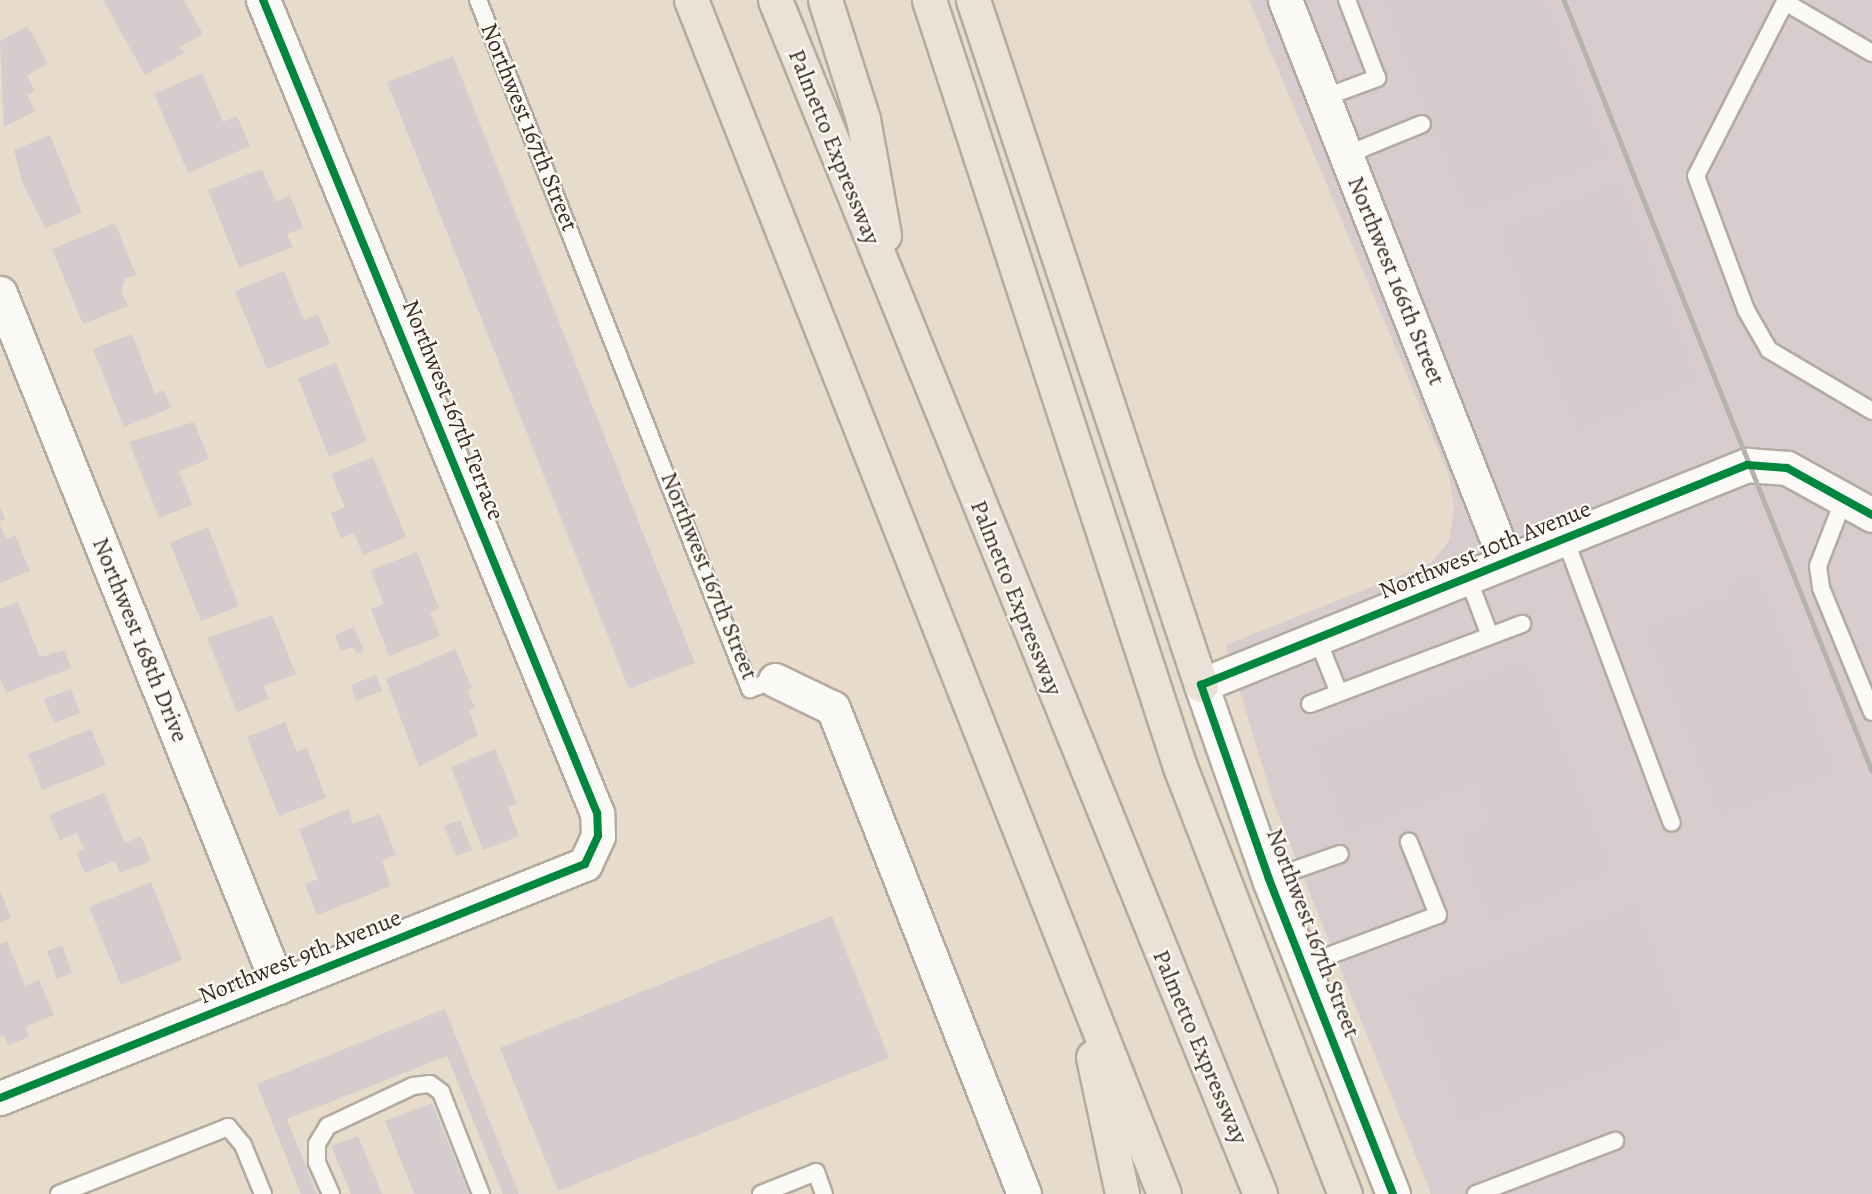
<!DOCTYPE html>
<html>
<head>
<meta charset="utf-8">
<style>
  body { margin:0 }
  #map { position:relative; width:1872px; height:1194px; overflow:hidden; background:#e7dccb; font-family:Alegreya,serif }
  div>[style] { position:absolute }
  .industrial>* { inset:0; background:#d9ccce }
  .building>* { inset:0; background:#d4cccd }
  .roads { filter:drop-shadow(2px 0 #b3aba0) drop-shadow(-2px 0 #b3aba0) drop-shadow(0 2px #b3aba0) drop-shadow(0 -2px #b3aba0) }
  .service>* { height:16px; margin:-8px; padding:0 8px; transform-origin:8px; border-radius:8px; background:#fbfaf7 }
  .minor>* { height:33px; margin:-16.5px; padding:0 16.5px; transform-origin:16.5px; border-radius:16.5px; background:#fbfaf7 }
  .motorway>* { height:33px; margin:-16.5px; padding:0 16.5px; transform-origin:16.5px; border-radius:16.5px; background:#eae2d6 }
  .rail>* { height:4.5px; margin:-2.25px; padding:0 2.25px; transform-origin:2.25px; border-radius:2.25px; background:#b6b2ae }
  .cycleway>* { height:8px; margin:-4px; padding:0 4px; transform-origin:4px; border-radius:4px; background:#00873e }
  span { translate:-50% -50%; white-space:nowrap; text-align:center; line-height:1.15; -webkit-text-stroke:4.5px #fdfcf7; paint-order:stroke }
  .street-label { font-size:24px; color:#3b2a1e }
</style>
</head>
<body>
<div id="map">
  <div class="industrial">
    <div style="clip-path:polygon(1249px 0,1872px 0,1872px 1194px,1431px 1194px,1274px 804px,1226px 645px,1431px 563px,1449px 541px,1454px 511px,1449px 475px)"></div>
  </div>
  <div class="building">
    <div style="clip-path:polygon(103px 0,184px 0,203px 34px,180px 47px,184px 53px,145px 75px)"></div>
    <div style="clip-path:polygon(1383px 0,1546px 0,1609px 158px,1468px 214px)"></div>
    <div style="clip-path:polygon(28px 26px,48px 64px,27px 75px,35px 91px,27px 95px,35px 111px,4px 127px,0 41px)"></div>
    <div style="clip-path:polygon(453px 56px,695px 663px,629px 689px,387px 82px)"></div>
    <div style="clip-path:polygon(202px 73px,223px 122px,237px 116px,250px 146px,188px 173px,154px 94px)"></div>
    <div style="clip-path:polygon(50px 135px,82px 213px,45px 228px,22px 182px,14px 150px)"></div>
    <div style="clip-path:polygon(262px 169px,276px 202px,290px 196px,303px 228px,287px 234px,293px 247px,239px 268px,208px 190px)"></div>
    <div style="clip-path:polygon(1620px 181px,1699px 382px,1576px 430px,1497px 229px)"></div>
    <div style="clip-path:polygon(115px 223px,136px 275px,125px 279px,121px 291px,128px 306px,83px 324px,52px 249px)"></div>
    <div style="clip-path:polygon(284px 271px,304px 320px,318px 314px,330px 344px,267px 369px,235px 291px)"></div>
    <div style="clip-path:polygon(132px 334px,155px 394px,164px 390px,171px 408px,124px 427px,93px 349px)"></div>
    <div style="clip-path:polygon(336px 363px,367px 441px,329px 457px,298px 378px)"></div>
    <div style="clip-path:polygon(194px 422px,209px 459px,179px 471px,192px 505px,159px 518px,129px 442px)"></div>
    <div style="clip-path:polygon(373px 457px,406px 537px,363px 555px,354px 533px,341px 538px,336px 526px,331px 513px,345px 507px,331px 474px)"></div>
    <div style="clip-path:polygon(0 506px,5px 519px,0 521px)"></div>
    <div style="clip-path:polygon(0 525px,6px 539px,15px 535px,30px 571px,0 583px)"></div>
    <div style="clip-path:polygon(208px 527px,239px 606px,201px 621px,170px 543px)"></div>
    <div style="clip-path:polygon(417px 552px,439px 608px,430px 612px,440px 636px,389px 656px,371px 609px,384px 604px,371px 570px)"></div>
    <div style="clip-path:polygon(1756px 570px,1836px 771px,1720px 817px,1644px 629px,1729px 594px,1725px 583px)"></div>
    <div style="clip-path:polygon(18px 602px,40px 657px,65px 650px,71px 668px,6px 693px,0 677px,0 609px)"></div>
    <div style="clip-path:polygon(272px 615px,296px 674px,264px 686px,269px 699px,237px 712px,207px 638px)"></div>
    <div style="clip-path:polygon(354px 627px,364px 651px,356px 654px,353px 647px,341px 651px,335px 635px)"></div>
    <div style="clip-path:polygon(455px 649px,472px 688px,467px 690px,475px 708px,469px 710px,478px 735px,419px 767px,386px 679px)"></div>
    <div style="clip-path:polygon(1528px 658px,1613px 871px,1490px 921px,1457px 837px,1489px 824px,1474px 784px,1348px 835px,1312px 745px)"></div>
    <div style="clip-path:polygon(376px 675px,382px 691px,356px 701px,351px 685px)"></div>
    <div style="clip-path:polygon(71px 689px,80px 713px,54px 723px,44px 699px)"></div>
    <div style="clip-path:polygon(285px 722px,297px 752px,307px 748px,326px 798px,279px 816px,247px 737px)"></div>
    <div style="clip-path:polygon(91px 729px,106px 765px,42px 790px,28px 754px)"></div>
    <div style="clip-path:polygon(495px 749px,517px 804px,508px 807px,519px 836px,483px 850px,451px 767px)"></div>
    <div style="clip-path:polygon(104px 793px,125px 843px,141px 836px,151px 861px,120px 873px,115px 861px,85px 873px,76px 853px,84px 849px,77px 833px,60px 840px,49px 815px)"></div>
    <div style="clip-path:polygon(348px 809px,353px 824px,380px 814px,396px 855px,382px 860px,391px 886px,317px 915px,305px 884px,318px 879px,299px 829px)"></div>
    <div style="clip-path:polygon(460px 820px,472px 850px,456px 856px,444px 826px)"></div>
    <div style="clip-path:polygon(151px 882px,182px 960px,121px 985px,89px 907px)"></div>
    <div style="clip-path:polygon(0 891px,11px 918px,0 923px)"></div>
    <div style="clip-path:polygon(1636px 904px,1687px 1036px,1462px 1125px,1410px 993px)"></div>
    <div style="clip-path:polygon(832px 916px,889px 1058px,558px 1191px,500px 1048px)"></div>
    <div style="clip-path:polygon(7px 941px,25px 986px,39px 980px,54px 1015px,25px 1027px,29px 1037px,8px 1045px,4px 1035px,0 1037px,0 944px)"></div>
    <div style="clip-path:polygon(62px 945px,72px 973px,57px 979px,47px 951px)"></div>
    <div style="clip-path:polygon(445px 1009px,519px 1194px,503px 1194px,447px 1056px,287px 1119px,317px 1194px,301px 1194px,257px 1084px)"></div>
    <div style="clip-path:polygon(432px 1103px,469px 1194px,414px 1194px,385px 1121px)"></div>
    <div style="clip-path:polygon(358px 1136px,382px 1194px,351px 1194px,331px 1146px)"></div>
  </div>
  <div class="roads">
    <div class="service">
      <div style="left:478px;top:0;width:741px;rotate:68.46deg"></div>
      <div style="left:750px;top:689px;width:27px;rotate:-20deg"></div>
      <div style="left:1872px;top:53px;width:101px;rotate:-149.6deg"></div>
      <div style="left:1785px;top:2px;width:195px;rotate:117.1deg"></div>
      <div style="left:1696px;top:176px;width:143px;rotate:69.5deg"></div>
      <div style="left:1746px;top:310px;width:46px;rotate:60.1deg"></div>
      <div style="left:1769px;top:350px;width:120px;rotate:30.6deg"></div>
      <div style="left:1323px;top:98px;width:58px;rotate:-20.3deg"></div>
      <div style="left:1377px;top:78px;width:84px;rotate:-111deg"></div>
      <div style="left:1346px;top:155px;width:82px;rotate:-22.2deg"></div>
      <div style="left:1844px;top:499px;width:72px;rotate:111.2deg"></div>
      <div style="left:1818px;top:566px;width:22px;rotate:82deg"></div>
      <div style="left:1821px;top:588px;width:134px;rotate:67.6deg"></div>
      <div style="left:1565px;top:539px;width:303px;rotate:69.4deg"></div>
      <div style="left:1468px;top:578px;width:62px;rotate:69.2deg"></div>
      <div style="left:1317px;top:638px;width:59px;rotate:68.2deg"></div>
      <div style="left:1310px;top:704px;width:227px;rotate:-20.7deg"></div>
      <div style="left:1269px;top:879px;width:75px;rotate:-19.4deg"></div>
      <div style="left:1304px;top:965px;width:143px;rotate:-20.5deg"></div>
      <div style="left:1438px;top:915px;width:79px;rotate:-111.7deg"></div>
      <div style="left:59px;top:1194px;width:182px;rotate:-21.6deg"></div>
      <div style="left:228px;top:1127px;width:23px;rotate:50deg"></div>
      <div style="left:243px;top:1145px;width:53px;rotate:67.8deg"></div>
      <div style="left:331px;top:1194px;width:35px;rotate:-114deg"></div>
      <div style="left:317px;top:1162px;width:18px;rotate:-90deg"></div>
      <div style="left:317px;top:1144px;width:21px;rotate:-59deg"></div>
      <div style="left:328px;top:1126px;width:94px;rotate:-25.2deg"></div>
      <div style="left:413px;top:1086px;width:17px;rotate:-7deg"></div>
      <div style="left:430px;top:1084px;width:14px;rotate:36deg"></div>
      <div style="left:441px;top:1092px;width:110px;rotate:68.6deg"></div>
      <div style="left:761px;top:1194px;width:59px;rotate:-21.8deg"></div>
      <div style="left:816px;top:1172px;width:23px;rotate:70deg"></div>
      <div style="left:1476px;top:1194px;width:149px;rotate:-20.9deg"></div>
    </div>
    <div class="minor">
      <div style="left:1285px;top:0;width:604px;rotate:68.53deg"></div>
      <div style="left:0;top:293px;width:748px;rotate:68.1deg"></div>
      <div style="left:775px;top:680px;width:64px;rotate:25.8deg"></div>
      <div style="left:833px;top:708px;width:522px;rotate:68.54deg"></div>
      <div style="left:0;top:1098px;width:630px;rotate:-21.8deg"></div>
      <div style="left:585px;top:864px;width:31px;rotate:-65deg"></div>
      <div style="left:598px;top:836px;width:23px;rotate:-92deg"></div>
      <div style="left:597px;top:813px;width:879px;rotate:-112.33deg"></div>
      <div style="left:1393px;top:1194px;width:339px;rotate:-111.5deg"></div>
      <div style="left:1269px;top:879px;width:206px;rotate:-109.3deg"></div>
      <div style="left:1201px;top:685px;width:589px;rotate:-21.95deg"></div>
      <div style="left:1747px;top:465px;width:40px;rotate:4.3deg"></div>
      <div style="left:1787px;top:468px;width:97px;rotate:28.9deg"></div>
    </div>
    <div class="motorway">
      <div style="left:691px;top:0;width:1284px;rotate:68.39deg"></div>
      <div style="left:775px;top:0;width:1289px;rotate:67.89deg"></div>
      <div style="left:825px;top:0;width:125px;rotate:72.3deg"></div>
      <div style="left:863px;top:119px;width:118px;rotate:79.7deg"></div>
      <div style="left:929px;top:0;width:807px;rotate:71.88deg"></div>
      <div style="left:1180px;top:767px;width:458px;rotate:68.9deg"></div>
      <div style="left:973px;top:0;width:722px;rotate:71.59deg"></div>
      <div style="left:1093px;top:1057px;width:140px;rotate:78deg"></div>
    </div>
  </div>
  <div class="rail">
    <div style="left:1564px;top:0;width:830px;rotate:68.22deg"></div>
  </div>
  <div class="cycleway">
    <div style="left:0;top:1098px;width:630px;rotate:-21.8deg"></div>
    <div style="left:585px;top:864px;width:31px;rotate:-65deg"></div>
    <div style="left:598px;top:836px;width:23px;rotate:-92deg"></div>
    <div style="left:597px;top:813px;width:879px;rotate:-112.33deg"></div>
    <div style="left:1393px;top:1194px;width:339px;rotate:-111.5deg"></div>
    <div style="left:1269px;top:879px;width:206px;rotate:-109.3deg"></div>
    <div style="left:1201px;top:685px;width:589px;rotate:-21.95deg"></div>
    <div style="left:1747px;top:465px;width:40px;rotate:4.3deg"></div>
    <div style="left:1787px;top:468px;width:97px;rotate:28.9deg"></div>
  </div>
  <div class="street-label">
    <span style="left:529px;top:127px;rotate:68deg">Northwest 167th Street</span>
    <span style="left:834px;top:147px;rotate:68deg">Palmetto Expressway</span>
    <span style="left:1396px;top:281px;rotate:68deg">Northwest 166th Street</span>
    <span style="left:453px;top:410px;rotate:68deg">Northwest 167th Terrace</span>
    <span style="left:1485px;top:550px;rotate:-22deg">Northwest 10th Avenue</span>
    <span style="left:709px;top:576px;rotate:68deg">Northwest 167th Street</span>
    <span style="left:1016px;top:598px;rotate:68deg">Palmetto Expressway</span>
    <span style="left:140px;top:640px;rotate:68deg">Northwest 168th Drive</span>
    <span style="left:1313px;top:933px;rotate:69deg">Northwest 167th Street</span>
    <span style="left:300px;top:957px;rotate:-22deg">Northwest 9th Avenue</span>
    <span style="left:1200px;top:1047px;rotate:67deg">Palmetto Expressway</span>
  </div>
</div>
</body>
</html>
